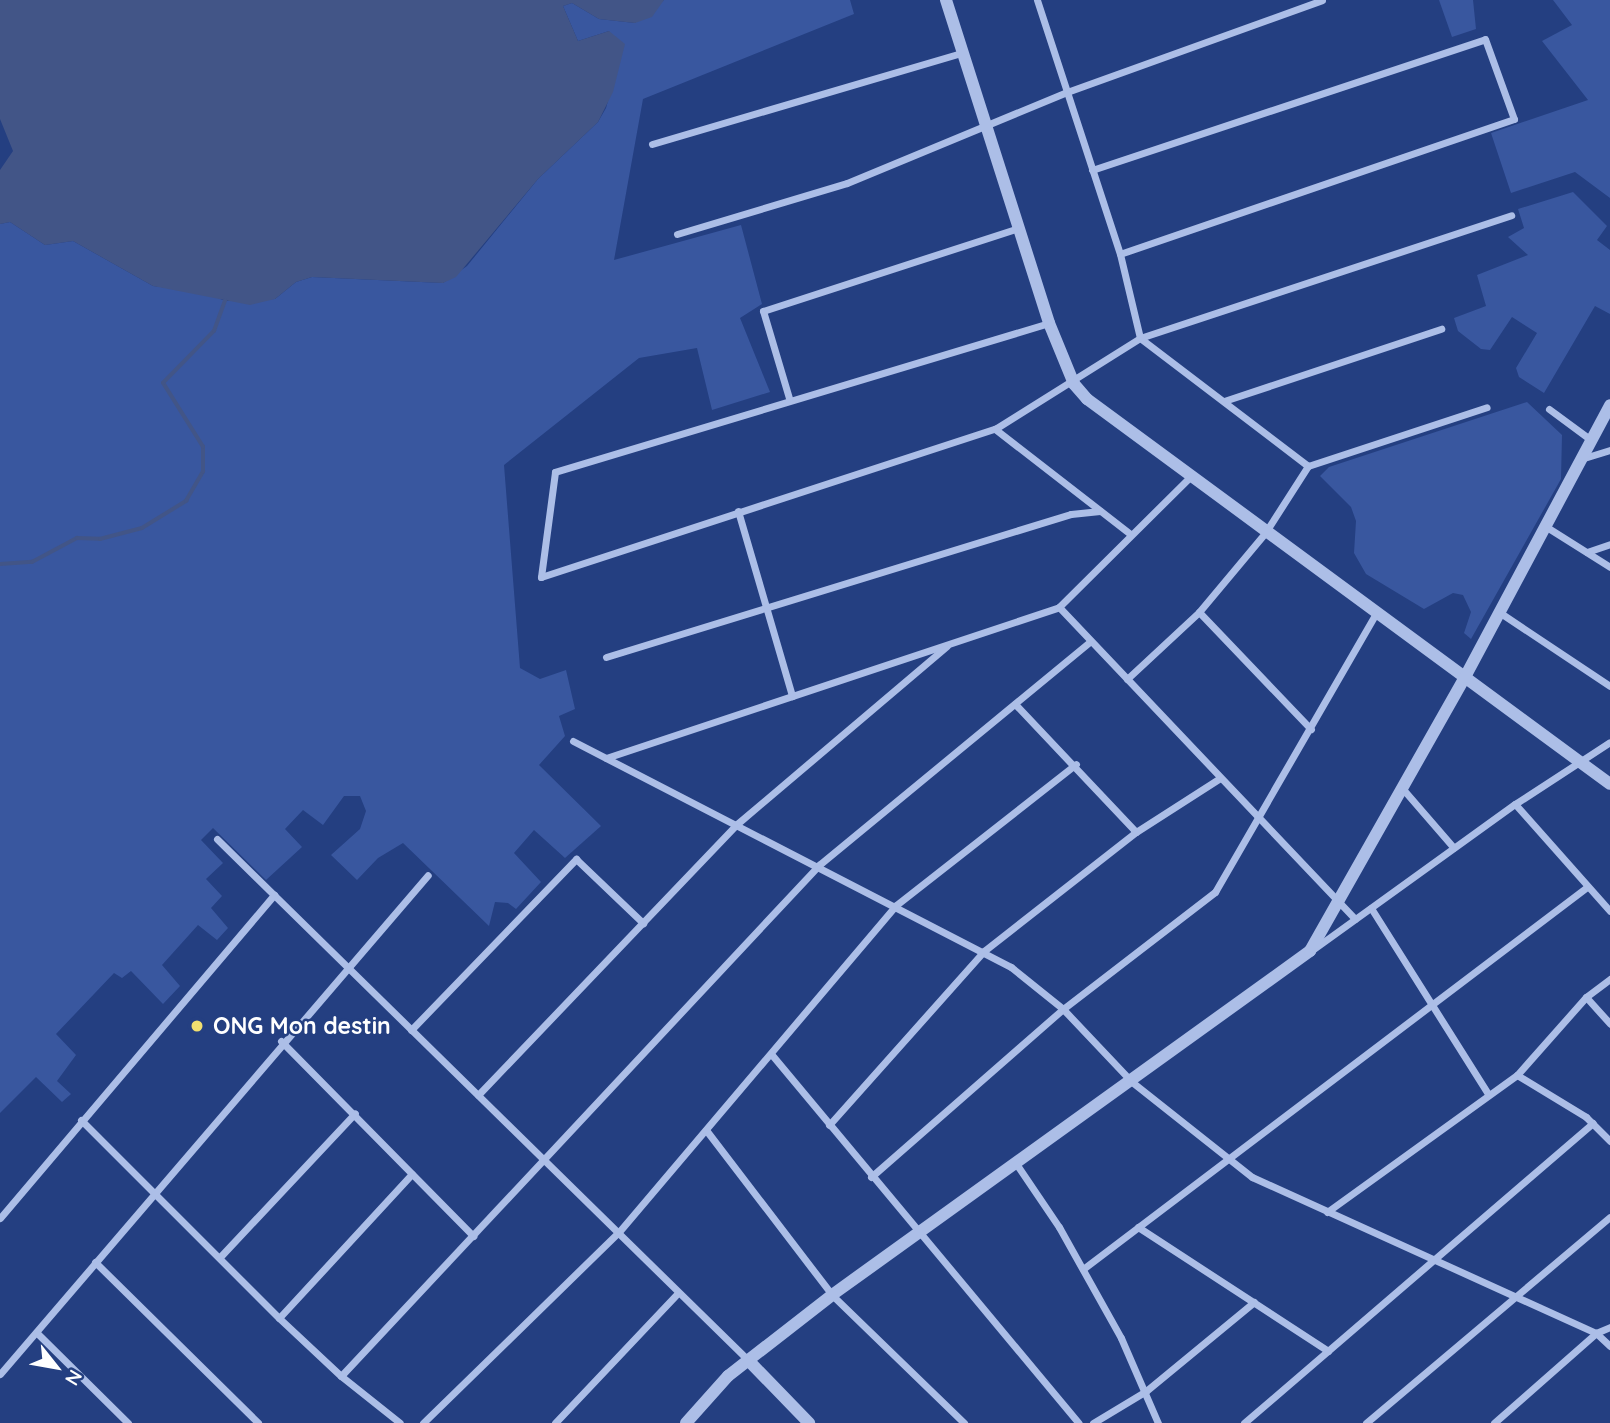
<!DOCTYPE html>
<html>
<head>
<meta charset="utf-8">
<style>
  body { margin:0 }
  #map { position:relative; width:1610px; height:1423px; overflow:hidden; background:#243f81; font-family:Quicksand,sans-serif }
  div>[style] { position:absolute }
  .green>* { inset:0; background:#39579f }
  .water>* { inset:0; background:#425587 }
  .stream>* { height:3.5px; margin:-1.75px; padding:0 1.75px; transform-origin:1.75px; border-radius:1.75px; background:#425587 }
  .minor>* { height:7px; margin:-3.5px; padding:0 3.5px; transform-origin:3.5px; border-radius:3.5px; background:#acbee7 }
  .tertiary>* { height:12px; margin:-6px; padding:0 6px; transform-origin:6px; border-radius:6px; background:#acbee7 }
  .dots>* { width:19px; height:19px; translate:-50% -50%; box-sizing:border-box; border:4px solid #243f81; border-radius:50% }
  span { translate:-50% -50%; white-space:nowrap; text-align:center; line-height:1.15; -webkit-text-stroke:5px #243f81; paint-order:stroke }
  .poi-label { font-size:23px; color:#fff; font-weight:700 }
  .left { translate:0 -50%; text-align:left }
  .north { position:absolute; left:21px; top:1332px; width:70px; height:70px; -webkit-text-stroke:5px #243f81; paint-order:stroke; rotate:121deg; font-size:19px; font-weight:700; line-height:28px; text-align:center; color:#fff }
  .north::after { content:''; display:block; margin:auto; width:24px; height:32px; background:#fff; clip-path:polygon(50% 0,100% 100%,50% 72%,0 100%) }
</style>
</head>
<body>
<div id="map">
  <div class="green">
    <div style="clip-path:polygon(664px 0,850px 0,854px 14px,643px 99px,614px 260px,741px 225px,762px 304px,740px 318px,770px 392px,712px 410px,697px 348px,639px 358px,504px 465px,520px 668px,540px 679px,566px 670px,575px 709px,559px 716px,565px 736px,539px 765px,601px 826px,565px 858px,534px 830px,514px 853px,541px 882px,516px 909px,508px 903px,495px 902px,489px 926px,403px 843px,378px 858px,357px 880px,331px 855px,360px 829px,366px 811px,360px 796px,344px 796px,323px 825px,303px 810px,285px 829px,302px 847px,266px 880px,213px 828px,201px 840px,223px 863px,206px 879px,222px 896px,211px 908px,228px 928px,217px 940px,198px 925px,162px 965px,180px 986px,163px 1004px,131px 971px,122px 978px,114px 973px,56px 1034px,76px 1055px,57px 1081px,71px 1094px,62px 1102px,36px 1077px,0 1113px,0 224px,10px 222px,45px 245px,73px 241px,153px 286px,207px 293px,225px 301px,275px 299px,296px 282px,312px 277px,443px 283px,467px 266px,538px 179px,598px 122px,606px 108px,620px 59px,609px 31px,578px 41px,563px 6px,572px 3px,599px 19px,635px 23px)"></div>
    <div style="clip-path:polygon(1439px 0,1473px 0,1476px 29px,1452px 37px)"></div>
    <div style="clip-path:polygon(1553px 0,1610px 0,1610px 198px,1575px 172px,1511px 193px,1491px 133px,1588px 100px,1542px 41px,1572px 25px)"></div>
    <div style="clip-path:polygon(1573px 192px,1607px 226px,1597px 240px,1610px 250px,1610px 314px,1595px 306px,1544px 393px,1519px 377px,1516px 368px,1537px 333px,1512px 317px,1490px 350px,1481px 349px,1458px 331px,1454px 318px,1486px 306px,1477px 275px,1528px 255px,1508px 237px,1524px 228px,1518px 209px)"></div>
    <div style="clip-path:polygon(1527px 402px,1562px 435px,1561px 479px,1471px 639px,1464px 633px,1471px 612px,1463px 595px,1453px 593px,1424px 609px,1366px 574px,1354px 553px,1356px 521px,1351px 507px,1320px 476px,1329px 467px)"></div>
  </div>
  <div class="water">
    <div style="clip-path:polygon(0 0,664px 0,652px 17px,635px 23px,599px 19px,572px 3px,563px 6px,578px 41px,609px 31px,625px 44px,613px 92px,598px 122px,538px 179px,456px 277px,443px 283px,312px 277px,296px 282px,275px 299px,250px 305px,153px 286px,73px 241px,45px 245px,10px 222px,0 224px,0 170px,13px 151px,0 119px)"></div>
  </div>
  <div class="stream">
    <div style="left:0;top:564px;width:32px;rotate:-4deg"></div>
    <div style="left:32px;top:562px;width:51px;rotate:-28.1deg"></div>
    <div style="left:77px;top:538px;width:23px;rotate:2deg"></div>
    <div style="left:100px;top:539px;width:43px;rotate:-14.7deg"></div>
    <div style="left:142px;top:528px;width:52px;rotate:-31.5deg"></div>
    <div style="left:186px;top:501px;width:34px;rotate:-60deg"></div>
    <div style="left:203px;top:472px;width:25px;rotate:-90deg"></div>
    <div style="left:203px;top:447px;width:75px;rotate:-122deg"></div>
    <div style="left:163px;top:383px;width:73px;rotate:-45.6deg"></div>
    <div style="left:214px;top:331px;width:32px;rotate:-70deg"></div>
  </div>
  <div class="minor">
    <div style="left:1037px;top:0;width:267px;rotate:71.9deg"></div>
    <div style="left:1120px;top:254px;width:86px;rotate:76.6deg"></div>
    <div style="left:1140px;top:338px;width:211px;rotate:37.3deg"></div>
    <div style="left:652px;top:144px;width:325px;rotate:-16.4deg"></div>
    <div style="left:1092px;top:170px;width:414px;rotate:-18.4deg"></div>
    <div style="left:1485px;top:39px;width:85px;rotate:70.1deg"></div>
    <div style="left:1514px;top:119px;width:416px;rotate:161.1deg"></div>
    <div style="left:677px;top:234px;width:177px;rotate:-16.7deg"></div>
    <div style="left:847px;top:183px;width:238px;rotate:-22.5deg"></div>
    <div style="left:1067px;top:92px;width:271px;rotate:-19.8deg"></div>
    <div style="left:1049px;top:323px;width:516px;rotate:163.22deg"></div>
    <div style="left:555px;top:472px;width:106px;rotate:97.6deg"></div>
    <div style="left:541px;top:577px;width:478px;rotate:-18.1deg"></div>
    <div style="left:995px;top:429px;width:171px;rotate:-32.1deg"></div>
    <div style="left:1140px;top:338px;width:391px;rotate:-18.3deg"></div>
    <div style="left:789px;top:398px;width:91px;rotate:-106.6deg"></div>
    <div style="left:763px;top:311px;width:269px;rotate:-18deg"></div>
    <div style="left:1224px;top:401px;width:229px;rotate:-18.4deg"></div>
    <div style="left:1549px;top:409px;width:52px;rotate:36.4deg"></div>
    <div style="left:995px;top:429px;width:170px;rotate:37.8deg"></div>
    <div style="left:1584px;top:458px;width:27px;rotate:-17deg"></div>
    <div style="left:738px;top:511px;width:193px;rotate:73.7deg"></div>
    <div style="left:1545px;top:526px;width:77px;rotate:32.2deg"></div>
    <div style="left:1587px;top:552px;width:24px;rotate:-19deg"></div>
    <div style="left:1059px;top:607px;width:430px;rotate:46.5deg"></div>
    <div style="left:1199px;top:612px;width:162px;rotate:46.3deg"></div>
    <div style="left:1499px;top:612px;width:133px;rotate:33.7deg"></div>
    <div style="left:606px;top:657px;width:486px;rotate:-17.1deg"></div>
    <div style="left:1071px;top:514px;width:29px;rotate:-6deg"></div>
    <div style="left:1127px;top:679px;width:98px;rotate:-42.9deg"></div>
    <div style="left:1199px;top:612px;width:103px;rotate:-50.1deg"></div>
    <div style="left:1265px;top:533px;width:80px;rotate:-57.3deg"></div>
    <div style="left:1308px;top:466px;width:188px;rotate:-18.2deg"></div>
    <div style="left:1015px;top:704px;width:176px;rotate:46.6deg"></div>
    <div style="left:573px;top:741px;width:493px;rotate:27.3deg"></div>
    <div style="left:1011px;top:967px;width:67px;rotate:38.9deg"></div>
    <div style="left:1063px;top:1009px;width:100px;rotate:46.6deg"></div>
    <div style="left:1132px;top:1082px;width:153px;rotate:38.4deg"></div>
    <div style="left:1252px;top:1177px;width:378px;rotate:24.4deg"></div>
    <div style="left:1596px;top:1333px;width:19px;rotate:43deg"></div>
    <div style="left:606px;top:758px;width:478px;rotate:-18.4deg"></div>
    <div style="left:1059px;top:607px;width:186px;rotate:-44.8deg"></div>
    <div style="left:1402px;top:788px;width:79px;rotate:49.1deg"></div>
    <div style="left:1515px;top:804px;width:143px;rotate:48.4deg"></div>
    <div style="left:217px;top:839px;width:744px;rotate:44.46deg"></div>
    <div style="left:1371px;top:908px;width:220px;rotate:57.8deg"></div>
    <div style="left:1315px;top:948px;width:246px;rotate:-35.8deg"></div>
    <div style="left:1515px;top:804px;width:113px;rotate:-33.1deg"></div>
    <div style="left:1586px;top:997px;width:36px;rotate:48deg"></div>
    <div style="left:411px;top:1030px;width:238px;rotate:-46deg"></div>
    <div style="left:576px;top:859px;width:93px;rotate:43.7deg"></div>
    <div style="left:281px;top:1041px;width:274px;rotate:45.4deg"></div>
    <div style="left:772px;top:1055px;width:479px;rotate:50.2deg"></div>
    <div style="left:1517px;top:1075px;width:81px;rotate:31.3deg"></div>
    <div style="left:1586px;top:1117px;width:34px;rotate:45deg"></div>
    <div style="left:478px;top:1095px;width:375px;rotate:-46.3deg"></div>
    <div style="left:737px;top:824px;width:275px;rotate:-40.3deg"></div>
    <div style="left:81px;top:1120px;width:280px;rotate:45deg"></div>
    <div style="left:279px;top:1318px;width:85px;rotate:43.1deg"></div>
    <div style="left:341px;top:1376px;width:75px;rotate:38.5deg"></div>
    <div style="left:829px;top:1125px;width:233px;rotate:-48.3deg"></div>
    <div style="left:984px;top:951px;width:193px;rotate:-38.1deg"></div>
    <div style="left:1136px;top:832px;width:100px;rotate:-32.7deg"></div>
    <div style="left:706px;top:1130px;width:208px;rotate:52.6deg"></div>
    <div style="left:832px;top:1295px;width:184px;rotate:44.1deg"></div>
    <div style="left:1017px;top:1165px;width:75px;rotate:55.9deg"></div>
    <div style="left:1059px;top:1227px;width:127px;rotate:60.8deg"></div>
    <div style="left:1121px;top:1338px;width:93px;rotate:66.5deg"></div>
    <div style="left:871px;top:1177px;width:255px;rotate:-41.2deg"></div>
    <div style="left:1063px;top:1009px;width:192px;rotate:-37.6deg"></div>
    <div style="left:1215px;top:892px;width:322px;rotate:-60deg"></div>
    <div style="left:1327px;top:1212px;width:234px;rotate:-35.8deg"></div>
    <div style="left:1517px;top:1075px;width:104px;rotate:-48.5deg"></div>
    <div style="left:1586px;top:997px;width:30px;rotate:-37deg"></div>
    <div style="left:0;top:1218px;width:424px;rotate:-49.7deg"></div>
    <div style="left:1138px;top:1227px;width:227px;rotate:33.1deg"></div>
    <div style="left:220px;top:1257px;width:197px;rotate:-46.8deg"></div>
    <div style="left:95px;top:1262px;width:229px;rotate:44.6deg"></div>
    <div style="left:1083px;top:1269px;width:632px;rotate:-37.16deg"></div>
    <div style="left:279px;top:1318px;width:196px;rotate:-47.3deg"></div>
    <div style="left:37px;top:1333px;width:128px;rotate:44.7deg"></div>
    <div style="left:0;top:1374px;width:657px;rotate:-49.38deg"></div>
    <div style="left:341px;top:1376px;width:700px;rotate:-46.91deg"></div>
    <div style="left:819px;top:865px;width:352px;rotate:-39.5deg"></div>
    <div style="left:423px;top:1423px;width:272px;rotate:-44.3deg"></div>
    <div style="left:618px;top:1233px;width:429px;rotate:-49.7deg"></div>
    <div style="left:895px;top:906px;width:230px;rotate:-38.1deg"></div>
    <div style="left:555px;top:1423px;width:179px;rotate:-46.6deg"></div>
    <div style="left:1093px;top:1423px;width:62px;rotate:-31.1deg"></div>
    <div style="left:1146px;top:1391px;width:140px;rotate:-39.5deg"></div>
    <div style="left:1244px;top:1423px;width:460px;rotate:-40.7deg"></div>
    <div style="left:1366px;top:1423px;width:319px;rotate:-40.2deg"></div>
    <div style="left:1494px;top:1423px;width:136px;rotate:-41.4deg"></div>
    <div style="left:1596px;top:1333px;width:15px;rotate:-23deg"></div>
  </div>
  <div class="tertiary">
    <div style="left:946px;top:0;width:339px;rotate:72.3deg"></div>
    <div style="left:1049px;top:323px;width:66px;rotate:67.7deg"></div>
    <div style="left:1074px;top:384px;width:20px;rotate:49deg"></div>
    <div style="left:1087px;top:399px;width:649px;rotate:36.36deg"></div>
    <div style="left:748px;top:1360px;width:88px;rotate:45.9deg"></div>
    <div style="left:686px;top:1423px;width:63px;rotate:-48.2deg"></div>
    <div style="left:728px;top:1376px;width:132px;rotate:-37.9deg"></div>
    <div style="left:832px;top:1295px;width:589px;rotate:-35.74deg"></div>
    <div style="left:1310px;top:951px;width:315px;rotate:-60.5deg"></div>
    <div style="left:1465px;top:677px;width:308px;rotate:-61.9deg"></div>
  </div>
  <div class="dots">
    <div style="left:197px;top:1026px;background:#f1df70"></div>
  </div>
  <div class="poi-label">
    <span class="left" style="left:213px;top:1026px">ONG Mon destin</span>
  </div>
  <div class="north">N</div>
</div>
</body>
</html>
